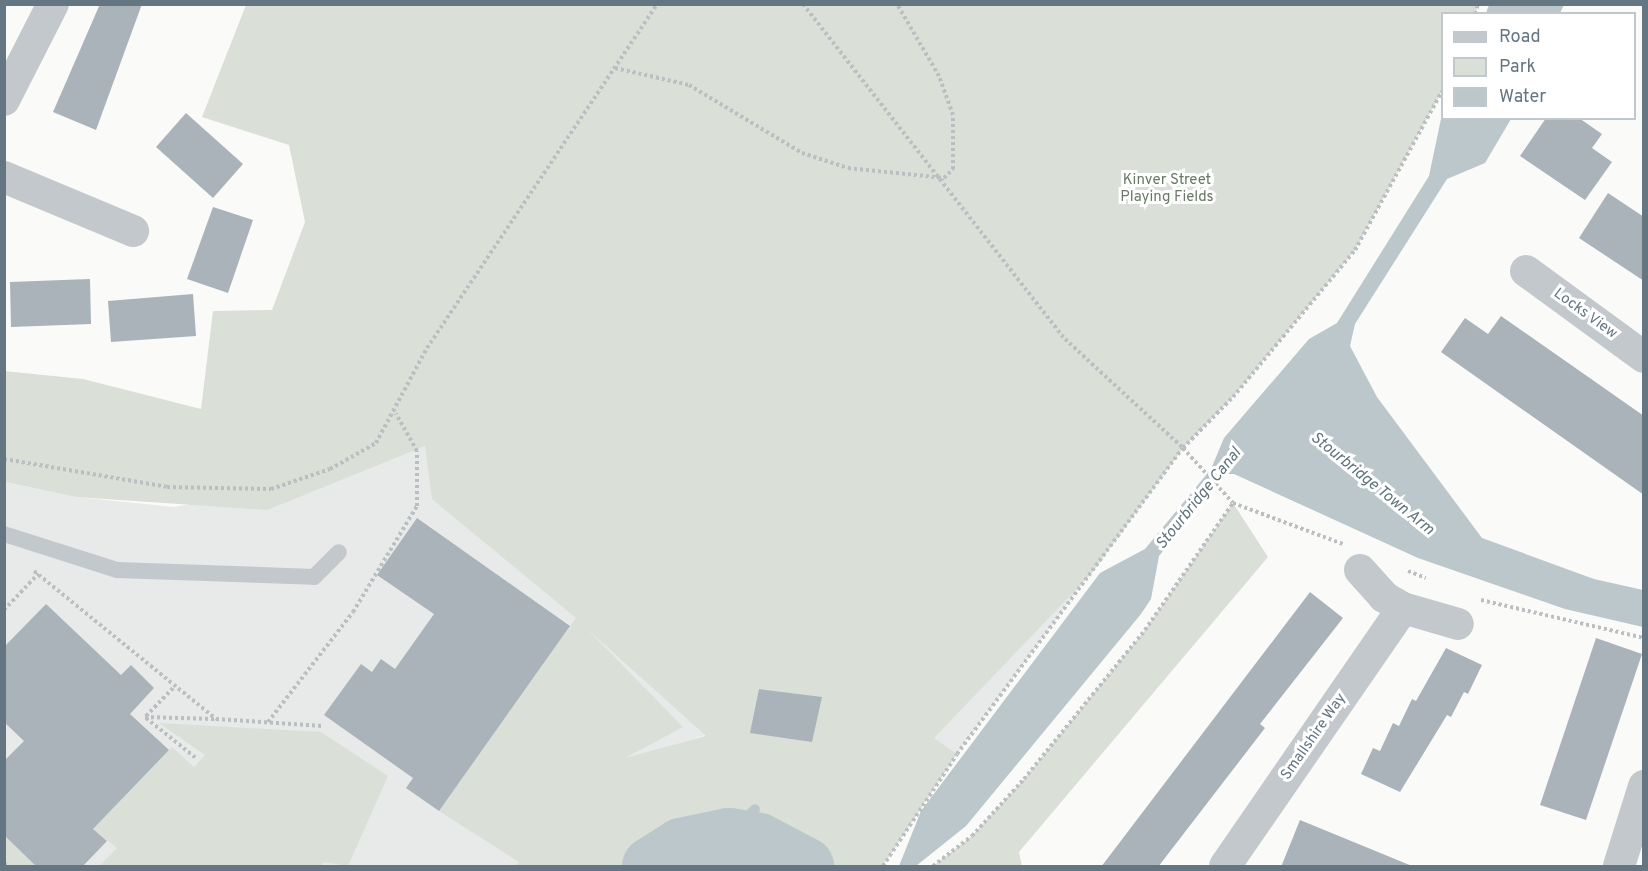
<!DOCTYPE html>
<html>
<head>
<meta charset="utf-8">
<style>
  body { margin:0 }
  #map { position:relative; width:1648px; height:871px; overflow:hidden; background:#fafaf8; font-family:Overpass,sans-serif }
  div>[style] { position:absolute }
  .built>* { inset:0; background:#e8e9e9 }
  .green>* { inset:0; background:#dadfd7 }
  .water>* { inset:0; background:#bbc7cb }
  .stream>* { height:10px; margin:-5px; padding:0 5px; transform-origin:5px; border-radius:5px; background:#bbc7cb }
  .river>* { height:58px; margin:-29px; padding:0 29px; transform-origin:29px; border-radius:29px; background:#bbc7cb }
  .building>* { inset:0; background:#aab3b9 }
  .path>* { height:4px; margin-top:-2px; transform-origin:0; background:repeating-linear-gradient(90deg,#bbbfc2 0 3px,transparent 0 6px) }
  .service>* { height:16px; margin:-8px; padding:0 8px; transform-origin:8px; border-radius:8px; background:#c3c8cc }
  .minor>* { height:32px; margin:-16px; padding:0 16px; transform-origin:16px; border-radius:16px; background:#c3c8cc }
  span { translate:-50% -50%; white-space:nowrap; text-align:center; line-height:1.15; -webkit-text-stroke:6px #fff; paint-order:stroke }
  .park-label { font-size:15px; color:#687a64 }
  .street-label { font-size:15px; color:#657683 }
  .water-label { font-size:16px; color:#60757c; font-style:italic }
  .frame { position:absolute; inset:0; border:6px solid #657683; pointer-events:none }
  .legend { position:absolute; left:1441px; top:12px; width:195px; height:108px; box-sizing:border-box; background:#fff; border:2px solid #c1c8cd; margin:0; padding:8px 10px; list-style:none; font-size:18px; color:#657683 }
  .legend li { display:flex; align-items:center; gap:12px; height:30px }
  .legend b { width:30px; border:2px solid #c1c8cd }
</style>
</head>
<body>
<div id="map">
  <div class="built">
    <div style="clip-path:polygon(425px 446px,1183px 448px,957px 754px,933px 738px,706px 735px,622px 760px,516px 866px,5px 866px,4px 482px,76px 497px,174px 507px,353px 474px)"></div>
  </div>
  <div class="green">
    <div style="clip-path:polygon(evenodd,246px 5px,1479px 5px,1475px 13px,1442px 14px,1442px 91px,1355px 250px,1233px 397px,1183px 448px,1092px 573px,934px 738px,957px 754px,883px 866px,516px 866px,519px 862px,439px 811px,576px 618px,432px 499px,425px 446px,267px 510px,76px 497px,5px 482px,4px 371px,83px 379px,201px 409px,213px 311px,272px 310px,305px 222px,289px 145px,202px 117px,246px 5px,586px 628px,705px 735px,705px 736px,625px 758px,683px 727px,586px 628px)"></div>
    <div style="clip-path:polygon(1233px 503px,1268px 557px,1019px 852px,1022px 866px,933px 866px,972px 836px,1024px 779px,1145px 630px)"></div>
    <div style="clip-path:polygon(159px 723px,321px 732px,388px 776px,348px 866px,324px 862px,320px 866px,99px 866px,117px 848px,93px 829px,172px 747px,194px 767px,205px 755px)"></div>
    <div style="clip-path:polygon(5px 835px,37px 866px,5px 866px)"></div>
  </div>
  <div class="water">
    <div style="clip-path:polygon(1489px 5px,1489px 4px,1564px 5px,1560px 13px,1486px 13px)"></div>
    <div style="clip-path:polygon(1442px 114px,1511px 119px,1485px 163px,1447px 179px,1355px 324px,1350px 346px,1377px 397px,1482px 538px,1594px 579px,1643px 590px,1643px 627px,1565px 609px,1418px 558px,1234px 474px,1224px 474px,1159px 556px,1151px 599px,1141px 614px,966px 826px,916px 866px,899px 866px,921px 811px,1100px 573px,1145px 549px,1211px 469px,1224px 438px,1309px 339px,1337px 323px,1429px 176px)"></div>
  </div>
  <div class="stream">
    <div style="left:729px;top:837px;width:38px;rotate:-47deg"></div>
  </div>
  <div class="river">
    <div style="left:651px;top:866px;width:36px;rotate:-32deg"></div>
    <div style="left:681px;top:847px;width:49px;rotate:-11.8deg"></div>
    <div style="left:729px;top:837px;width:30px;rotate:9deg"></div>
    <div style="left:759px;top:842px;width:52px;rotate:27.6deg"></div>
  </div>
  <div class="building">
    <div style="clip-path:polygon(100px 4px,142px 4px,96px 130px,53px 112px)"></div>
    <div style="clip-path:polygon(186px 113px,243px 164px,213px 198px,156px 147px)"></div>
    <div style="clip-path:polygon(1546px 118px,1579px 118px,1602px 134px,1592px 148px,1612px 162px,1585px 200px,1520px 156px)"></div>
    <div style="clip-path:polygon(1608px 193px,1644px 217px,1644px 281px,1579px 238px)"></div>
    <div style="clip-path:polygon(213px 207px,253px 220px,228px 293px,187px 279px)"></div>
    <div style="clip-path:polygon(90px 279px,91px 324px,11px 327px,10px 282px)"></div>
    <div style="clip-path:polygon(193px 294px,196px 336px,111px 342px,108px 301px)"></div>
    <div style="clip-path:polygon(1501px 316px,1644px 416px,1644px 495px,1441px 352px,1465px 318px,1488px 334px)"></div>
    <div style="clip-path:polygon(417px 518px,570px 626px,439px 811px,406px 788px,413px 778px,324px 715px,361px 664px,372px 672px,381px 659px,395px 669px,434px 614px,377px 575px)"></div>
    <div style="clip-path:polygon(1310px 592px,1343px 618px,1260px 724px,1265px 728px,1158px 867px,1101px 867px)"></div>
    <div style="clip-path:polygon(46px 604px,121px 675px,131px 665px,154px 688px,130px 714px,169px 750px,93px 829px,107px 841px,82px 867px,37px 867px,4px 835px,4px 761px,24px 741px,4px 722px,4px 647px)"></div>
    <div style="clip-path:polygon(1596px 638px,1642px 654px,1586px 820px,1540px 805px)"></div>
    <div style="clip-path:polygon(1446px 648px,1482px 665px,1468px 694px,1464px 692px,1451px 717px,1447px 715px,1400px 792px,1361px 774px,1373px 748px,1380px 751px,1393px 723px,1399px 726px,1412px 699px,1416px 701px)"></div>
    <div style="clip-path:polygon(759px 689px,822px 697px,812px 742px,750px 733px)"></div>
    <div style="clip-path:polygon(1300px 820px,1412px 866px,1411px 867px,1281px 867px)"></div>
  </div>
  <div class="path">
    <div style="left:803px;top:4px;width:425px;rotate:52deg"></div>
    <div style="left:1065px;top:339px;width:161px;rotate:42.7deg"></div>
    <div style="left:1183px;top:448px;width:74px;rotate:47.7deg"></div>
    <div style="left:1233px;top:503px;width:117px;rotate:20.4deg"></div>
    <div style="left:1475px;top:14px;width:10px;rotate:-73deg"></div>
    <div style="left:615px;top:68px;width:76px;rotate:12.9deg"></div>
    <div style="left:689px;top:85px;width:132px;rotate:31deg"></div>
    <div style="left:802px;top:153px;width:48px;rotate:18.1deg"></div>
    <div style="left:848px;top:168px;width:97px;rotate:5.9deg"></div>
    <div style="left:944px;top:178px;width:13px;rotate:-45deg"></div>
    <div style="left:953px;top:169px;width:54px;rotate:-90deg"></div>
    <div style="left:953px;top:115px;width:41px;rotate:-109.7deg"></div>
    <div style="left:939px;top:76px;width:83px;rotate:-120.3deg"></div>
    <div style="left:4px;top:459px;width:165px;rotate:9.7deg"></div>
    <div style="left:167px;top:487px;width:104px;rotate:1.1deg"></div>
    <div style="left:271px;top:489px;width:62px;rotate:-18.7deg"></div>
    <div style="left:330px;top:469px;width:53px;rotate:-29.5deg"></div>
    <div style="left:376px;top:443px;width:108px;rotate:-61.8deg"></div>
    <div style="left:427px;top:348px;width:414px;rotate:-56.2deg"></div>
    <div style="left:34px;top:571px;width:235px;rotate:39.1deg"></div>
    <div style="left:216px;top:719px;width:107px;rotate:3.7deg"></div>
    <div style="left:1408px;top:571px;width:19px;rotate:21deg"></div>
    <div style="left:1481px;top:600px;width:167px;rotate:13.1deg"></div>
    <div style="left:4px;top:610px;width:50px;rotate:-46.6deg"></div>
    <div style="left:173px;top:688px;width:40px;rotate:134deg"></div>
    <div style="left:145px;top:717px;width:70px;rotate:1.6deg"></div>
    <div style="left:146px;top:718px;width:64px;rotate:38.7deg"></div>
    <div style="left:268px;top:722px;width:139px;rotate:-52.3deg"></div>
    <div style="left:353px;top:612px;width:124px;rotate:-58.9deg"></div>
    <div style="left:417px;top:506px;width:55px;rotate:-90deg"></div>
    <div style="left:417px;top:451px;width:43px;rotate:-119.6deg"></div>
    <div style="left:4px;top:863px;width:5px;rotate:37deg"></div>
    <div style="left:883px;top:866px;width:134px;rotate:-56.5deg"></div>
    <div style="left:957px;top:754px;width:380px;rotate:-53.6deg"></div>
    <div style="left:1183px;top:448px;width:71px;rotate:-45.6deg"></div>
    <div style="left:1233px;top:397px;width:191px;rotate:-50.3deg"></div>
    <div style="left:1355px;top:250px;width:181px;rotate:-61.3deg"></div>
    <div style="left:933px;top:866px;width:49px;rotate:-37.6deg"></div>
    <div style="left:972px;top:836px;width:77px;rotate:-47.6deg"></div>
    <div style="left:1024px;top:779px;width:192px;rotate:-50.9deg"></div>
    <div style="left:1145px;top:630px;width:155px;rotate:-55.3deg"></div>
  </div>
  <div class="service">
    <div style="left:4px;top:534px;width:119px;rotate:17.7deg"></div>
    <div style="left:117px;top:570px;width:197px;rotate:2deg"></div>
    <div style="left:314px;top:577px;width:35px;rotate:-45deg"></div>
  </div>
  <div class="minor">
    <div style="left:4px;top:100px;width:108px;rotate:-63deg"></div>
    <div style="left:4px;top:177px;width:140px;rotate:22.7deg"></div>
    <div style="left:1526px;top:271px;width:146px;rotate:36.1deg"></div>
    <div style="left:1360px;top:570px;width:36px;rotate:48deg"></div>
    <div style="left:1384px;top:597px;width:22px;rotate:30deg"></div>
    <div style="left:1403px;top:608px;width:57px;rotate:16.2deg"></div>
    <div style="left:1225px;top:866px;width:313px;rotate:-55.4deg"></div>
    <div style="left:1619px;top:866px;width:84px;rotate:-72.6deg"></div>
  </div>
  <div class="park-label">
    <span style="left:1167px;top:189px">Kinver Street<br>Playing Fields</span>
  </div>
  <div class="street-label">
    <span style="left:1585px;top:314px;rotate:36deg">Locks View</span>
    <span style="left:1314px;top:737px;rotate:-55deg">Smallshire Way</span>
  </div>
  <div class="water-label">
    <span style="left:1372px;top:484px;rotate:39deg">Stourbridge Town Arm</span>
    <span style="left:1199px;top:499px;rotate:-51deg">Stourbridge Canal</span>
  </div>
  <div class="frame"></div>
  <ul class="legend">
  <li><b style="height:8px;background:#c3c8cc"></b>Road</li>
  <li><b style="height:16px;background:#dadfd7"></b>Park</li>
  <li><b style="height:16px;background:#bbc7cb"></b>Water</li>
  </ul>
</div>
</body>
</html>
